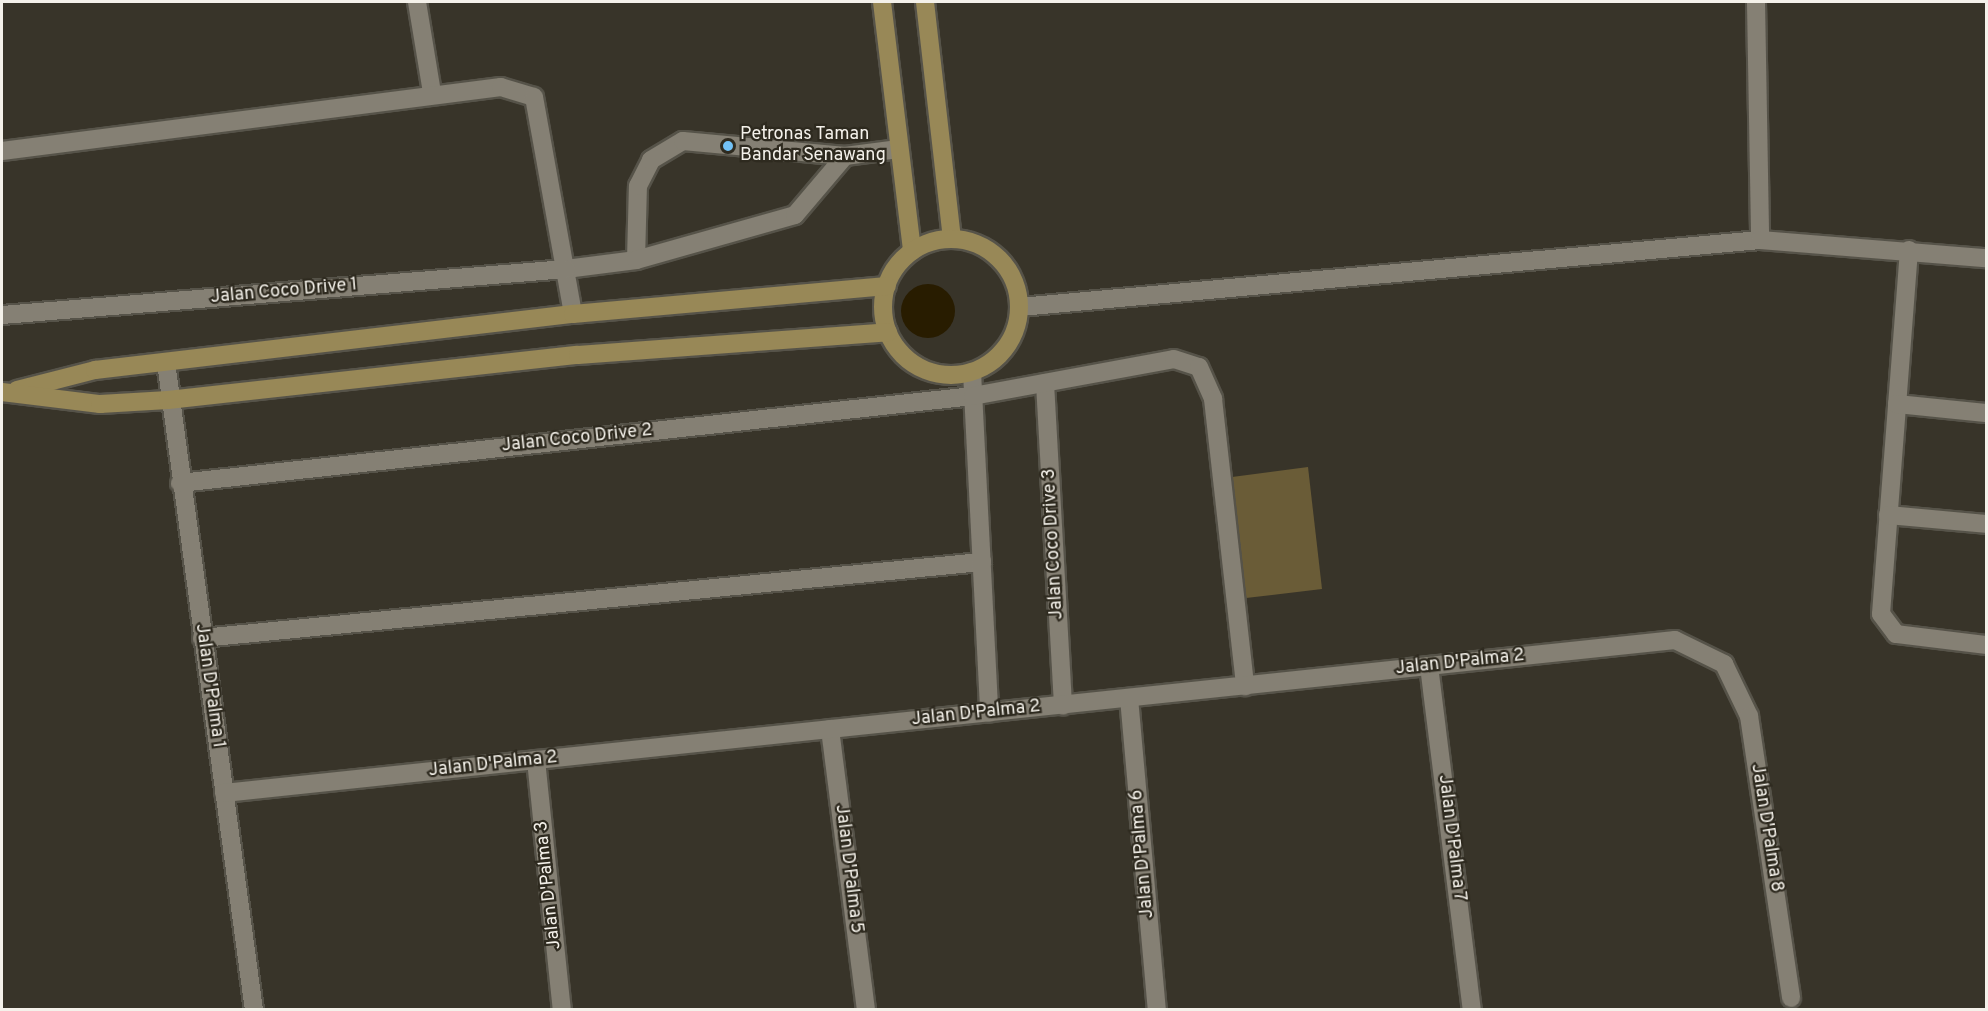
<!DOCTYPE html>
<html>
<head>
<meta charset="utf-8">
<style>
  body { margin:0 }
  #map { position:relative; width:1988px; height:1011px; overflow:hidden; background:#383429; font-family:Overpass,sans-serif }
  div>[style] { position:absolute }
  .green>* { inset:0; background:#6a5c37 }
  .water>* { inset:0; background:#281c00 }
  .round { border-radius:50% }
  .roads { filter:drop-shadow(2px 0 #565349) drop-shadow(-2px 0 #565349) drop-shadow(0 2px #565349) drop-shadow(0 -2px #565349) }
  .lane>* { height:18px; margin:-9px; padding:0 9px; transform-origin:9px; border-radius:9px; background:#858074 }
  .street>* { height:18px; margin:-9px; padding:0 9px; transform-origin:9px; border-radius:9px; background:#858074 }
  .secondary>* { height:18px; margin:-9px; padding:0 9px; transform-origin:9px; border-radius:9px; background:#988857 }
  .secondary>.ring { margin:-9px; padding:0; box-sizing:content-box; background:none; border:18px solid #988857; border-radius:50% }
  .dots>* { width:16px; height:16px; translate:-50% -50%; box-sizing:border-box; border:3px solid #2e2a1f; border-radius:50% }
  span { translate:-50% -50%; white-space:nowrap; text-align:center; line-height:1.15; -webkit-text-stroke:4.5px #2e2a1f; paint-order:stroke }
  .poi-label { font-size:18px; color:#f4f1ea }
  .left { translate:0 -50%; text-align:left }
  .street-label { font-size:18px; color:#f4f1ea }
  .frame { position:absolute; inset:0; border:3px solid #f4f1ea; pointer-events:none }
</style>
</head>
<body>
<div id="map">
  <div class="green">
    <div style="clip-path:polygon(1308px 467px,1322px 589px,1246px 598px,1232px 477px)"></div>
  </div>
  <div class="water">
    <div class="round" style="left:901px;top:284px;width:54px;height:54px"></div>
  </div>
  <div class="roads">
    <div class="lane">
      <div style="left:1909px;top:250px;width:365px;rotate:94.4deg"></div>
      <div style="left:1881px;top:614px;width:25px;rotate:53deg"></div>
      <div style="left:1896px;top:634px;width:91px;rotate:7deg"></div>
      <div style="left:636px;top:260px;width:74px;rotate:-88.5deg"></div>
      <div style="left:638px;top:186px;width:29px;rotate:-63deg"></div>
      <div style="left:651px;top:160px;width:37px;rotate:-31deg"></div>
      <div style="left:683px;top:141px;width:163px;rotate:5.3deg"></div>
      <div style="left:566px;top:269px;width:71px;rotate:-7.3deg"></div>
      <div style="left:636px;top:260px;width:165px;rotate:-15.8deg"></div>
      <div style="left:795px;top:215px;width:77px;rotate:-49.7deg"></div>
      <div style="left:845px;top:156px;width:54px;rotate:-7.4deg"></div>
      <div style="left:1897px;top:404px;width:89px;rotate:5.8deg"></div>
      <div style="left:1888px;top:515px;width:98px;rotate:5.2deg"></div>
      <div style="left:202px;top:638px;width:784px;rotate:-5.57deg"></div>
    </div>
    <div class="street">
      <div style="left:417px;top:2px;width:92px;rotate:80.6deg"></div>
      <div style="left:1756px;top:2px;width:238px;rotate:89deg"></div>
      <div style="left:2px;top:151px;width:503px;rotate:-7.31deg"></div>
      <div style="left:501px;top:87px;width:34px;rotate:17deg"></div>
      <div style="left:534px;top:97px;width:220px;rotate:79.8deg"></div>
      <div style="left:1020px;top:307px;width:743px;rotate:-5.17deg"></div>
      <div style="left:1760px;top:240px;width:227px;rotate:4.6deg"></div>
      <div style="left:2px;top:315px;width:566px;rotate:-4.66deg"></div>
      <div style="left:166px;top:362px;width:654px;rotate:82.27deg"></div>
      <div style="left:972px;top:372px;width:341px;rotate:87.1deg"></div>
      <div style="left:1045px;top:383px;width:323px;rotate:86.8deg"></div>
      <div style="left:180px;top:483px;width:798px;rotate:-6.26deg"></div>
      <div style="left:973px;top:396px;width:204px;rotate:-10.4deg"></div>
      <div style="left:1174px;top:359px;width:26px;rotate:18deg"></div>
      <div style="left:1199px;top:367px;width:35px;rotate:66deg"></div>
      <div style="left:1213px;top:399px;width:289px;rotate:83.6deg"></div>
      <div style="left:1429px;top:666px;width:347px;rotate:82.9deg"></div>
      <div style="left:1129px;top:698px;width:313px;rotate:84.9deg"></div>
      <div style="left:830px;top:729px;width:283px;rotate:82.7deg"></div>
      <div style="left:536px;top:760px;width:251px;rotate:84.1deg"></div>
      <div style="left:224px;top:793px;width:1459px;rotate:-6.02deg"></div>
      <div style="left:1675px;top:640px;width:55px;rotate:26.1deg"></div>
      <div style="left:1724px;top:664px;width:58px;rotate:64.3deg"></div>
      <div style="left:1749px;top:716px;width:285px;rotate:81.5deg"></div>
    </div>
    <div class="secondary">
      <div style="left:882px;top:2px;width:251px;rotate:83.1deg"></div>
      <div style="left:925px;top:2px;width:238px;rotate:83.5deg"></div>
      <div class="ring" style="left:883px;top:239px;width:118px;height:118px"></div>
      <div style="left:17px;top:390px;width:81px;rotate:-14.4deg"></div>
      <div style="left:95px;top:370px;width:481px;rotate:-6.7deg"></div>
      <div style="left:573px;top:314px;width:315px;rotate:-5.1deg"></div>
      <div style="left:2px;top:392px;width:99px;rotate:7deg"></div>
      <div style="left:100px;top:404px;width:68px;rotate:-3.4deg"></div>
      <div style="left:168px;top:400px;width:412px;rotate:-6.3deg"></div>
      <div style="left:578px;top:355px;width:311px;rotate:-4.2deg"></div>
    </div>
  </div>
  <div class="dots">
    <div style="left:728px;top:146px;background:#72c1f5"></div>
  </div>
  <div class="poi-label">
    <span class="left" style="left:740px;top:146px">Petronas Taman<br>Bandar Senawang</span>
  </div>
  <div class="street-label">
    <span style="left:284px;top:292px;rotate:-5deg">Jalan Coco Drive 1</span>
    <span style="left:577px;top:439px;rotate:-6deg">Jalan Coco Drive 2</span>
    <span style="left:1054px;top:544px;rotate:-93deg">Jalan Coco Drive 3</span>
    <span style="left:1460px;top:663px;rotate:-6deg">Jalan D'Palma 2</span>
    <span style="left:209px;top:686px;rotate:82deg">Jalan D'Palma 1</span>
    <span style="left:976px;top:714px;rotate:-6deg">Jalan D'Palma 2</span>
    <span style="left:493px;top:765px;rotate:-6deg">Jalan D'Palma 2</span>
    <span style="left:1766px;top:828px;rotate:81deg">Jalan D'Palma 8</span>
    <span style="left:1451px;top:838px;rotate:83deg">Jalan D'Palma 7</span>
    <span style="left:1143px;top:854px;rotate:-95deg">Jalan D'Palma 6</span>
    <span style="left:848px;top:869px;rotate:83deg">Jalan D'Palma 5</span>
    <span style="left:549px;top:885px;rotate:-96deg">Jalan D'Palma 3</span>
  </div>
  <div class="frame"></div>
</div>
</body>
</html>
